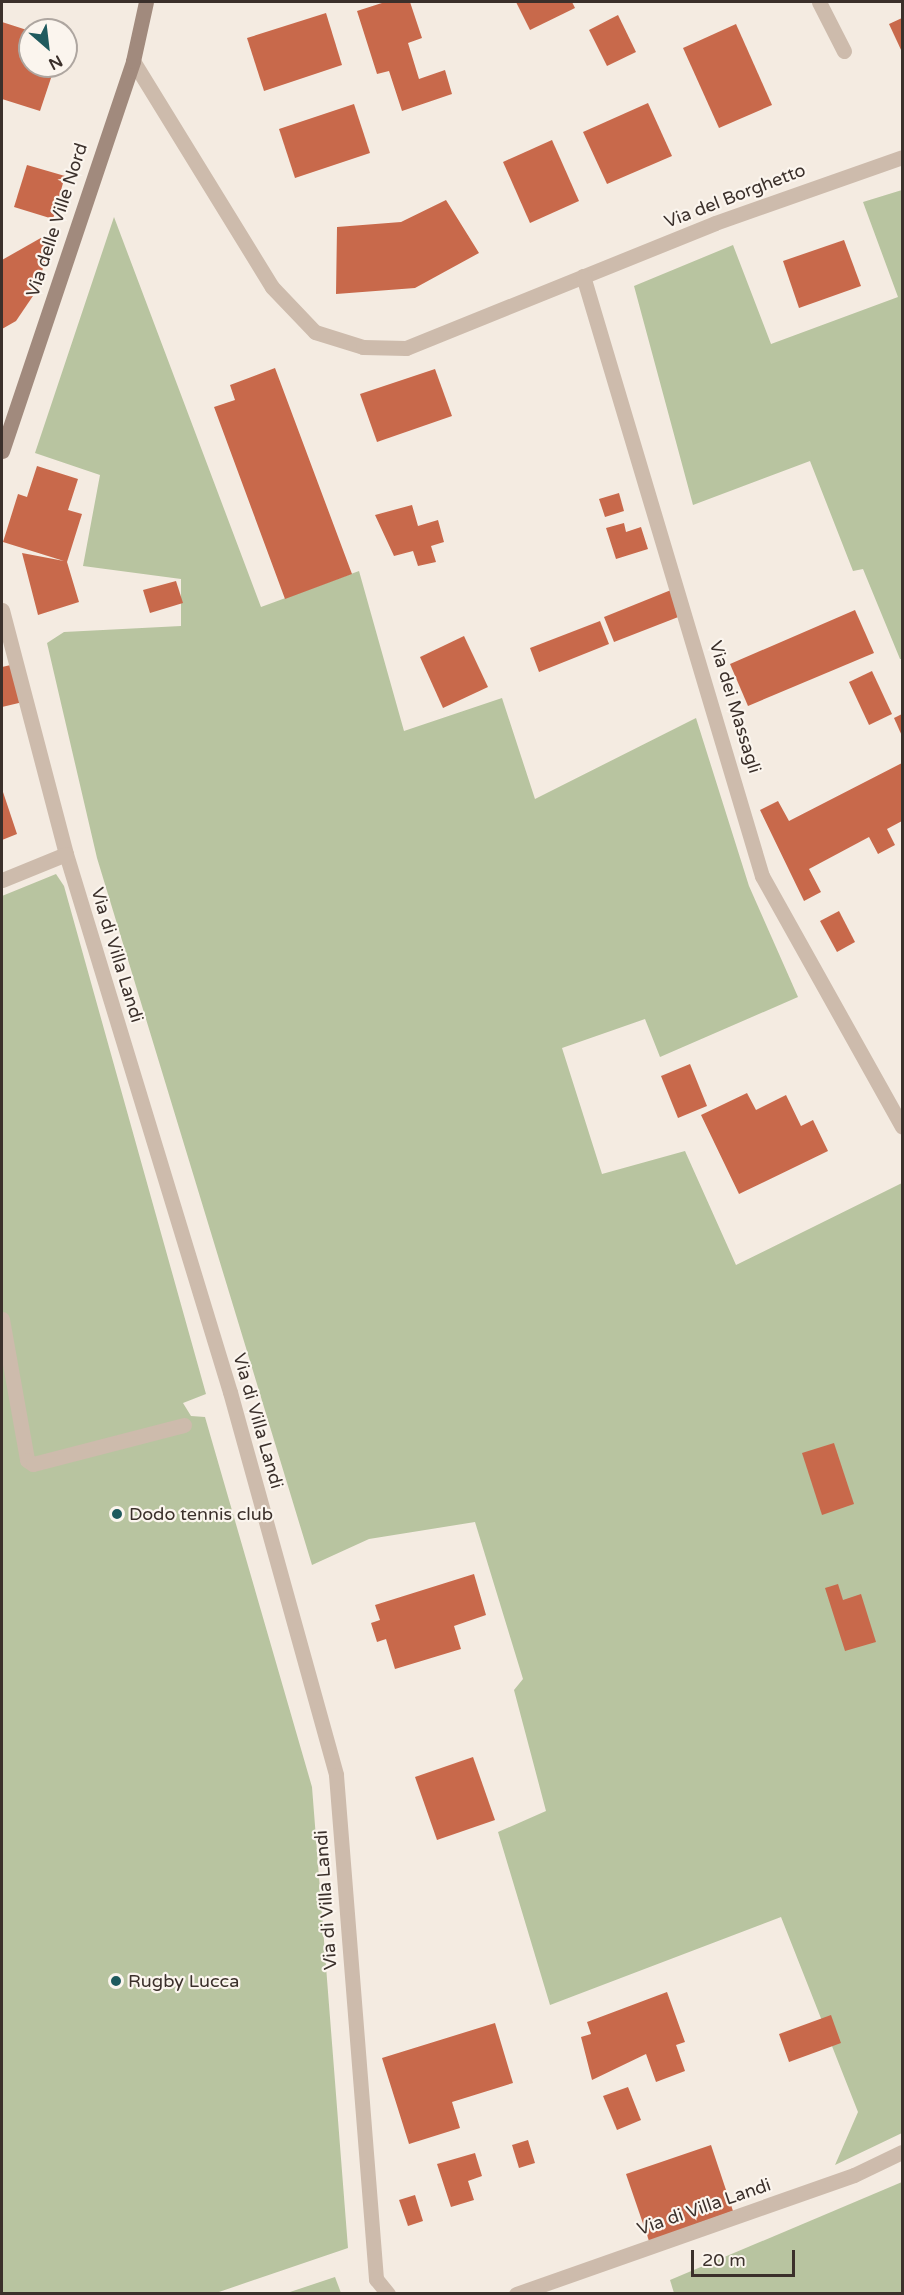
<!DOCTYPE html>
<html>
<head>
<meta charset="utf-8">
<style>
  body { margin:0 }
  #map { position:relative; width:904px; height:2295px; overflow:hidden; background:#f4ebe1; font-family:"Varela Round",sans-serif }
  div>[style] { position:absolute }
  .green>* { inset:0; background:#b8c4a0 }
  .building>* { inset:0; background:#c8694b }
  .lane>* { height:15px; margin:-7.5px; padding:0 7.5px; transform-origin:7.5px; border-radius:7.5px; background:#cdbbac }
  .street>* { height:15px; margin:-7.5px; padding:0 7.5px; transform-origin:7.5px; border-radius:7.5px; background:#cdbbac }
  .secondary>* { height:15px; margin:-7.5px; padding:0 7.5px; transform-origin:7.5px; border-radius:7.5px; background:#a18a7d }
  .dots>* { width:16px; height:16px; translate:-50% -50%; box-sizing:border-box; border:3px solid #fbf5ee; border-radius:50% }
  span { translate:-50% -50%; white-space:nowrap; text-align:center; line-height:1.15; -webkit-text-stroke:4.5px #fbf5ee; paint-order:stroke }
  .street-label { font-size:18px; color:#3b302b }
  .poi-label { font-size:18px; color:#3b302b }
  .left { translate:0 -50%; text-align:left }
  .frame { position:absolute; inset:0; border:3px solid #3b302b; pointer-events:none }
  .north { position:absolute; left:18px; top:18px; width:60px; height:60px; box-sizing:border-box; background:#fbf5ee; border:2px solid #aea6a0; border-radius:50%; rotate:152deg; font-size:16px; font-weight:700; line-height:24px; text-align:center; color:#3b302b }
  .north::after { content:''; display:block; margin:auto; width:21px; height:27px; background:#1f5a5e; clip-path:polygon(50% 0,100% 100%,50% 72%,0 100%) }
  .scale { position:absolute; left:691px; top:2250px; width:104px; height:27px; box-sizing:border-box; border:3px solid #3b302b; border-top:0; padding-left:8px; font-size:18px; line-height:21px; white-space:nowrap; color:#3b302b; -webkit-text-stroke:4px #fbf5ee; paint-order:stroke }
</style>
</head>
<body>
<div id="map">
  <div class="green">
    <div style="clip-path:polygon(902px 190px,902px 659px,900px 659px,863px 569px,853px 571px,810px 461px,693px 505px,634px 286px,733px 245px,771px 344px,898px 297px,863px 202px)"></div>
    <div style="clip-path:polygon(114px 217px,261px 607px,359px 571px,404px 731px,502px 698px,535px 799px,696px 718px,749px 886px,798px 997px,660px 1057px,645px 1019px,562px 1048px,602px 1174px,685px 1151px,736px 1265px,902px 1183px,902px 2133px,835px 2165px,858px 2112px,781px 1917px,550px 2005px,498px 1832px,546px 1811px,514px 1690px,523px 1679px,475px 1522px,369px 1539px,312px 1565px,97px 858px,47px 643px,64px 632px,181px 626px,181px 579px,83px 566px,100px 475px,35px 453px)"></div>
    <div style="clip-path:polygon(56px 874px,64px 886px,206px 1394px,183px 1403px,191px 1416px,205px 1417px,312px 1787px,348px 2248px,216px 2293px,2px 2294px,2px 896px)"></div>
    <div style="clip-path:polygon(902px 2182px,902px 2293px,674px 2293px,670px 2280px)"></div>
    <div style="clip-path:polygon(335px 2277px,341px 2293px,287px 2293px)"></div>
  </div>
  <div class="building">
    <div style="clip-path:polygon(385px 2px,410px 2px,422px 38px,408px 43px,419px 79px,445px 70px,452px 94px,402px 111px,389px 71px,377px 74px,357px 11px)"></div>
    <div style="clip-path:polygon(516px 2px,572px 2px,575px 8px,530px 30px)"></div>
    <div style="clip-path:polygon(326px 13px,342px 65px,264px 91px,247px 38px)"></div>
    <div style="clip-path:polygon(618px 15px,636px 52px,607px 66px,589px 30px)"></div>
    <div style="clip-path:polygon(902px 18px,902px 52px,889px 24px)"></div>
    <div style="clip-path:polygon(2px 22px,30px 31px,30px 66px,55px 66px,40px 111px,2px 99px)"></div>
    <div style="clip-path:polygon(736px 24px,772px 105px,719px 128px,683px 48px)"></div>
    <div style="clip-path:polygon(648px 103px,672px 156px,607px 184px,583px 132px)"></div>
    <div style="clip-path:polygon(354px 104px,370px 153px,295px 178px,279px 129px)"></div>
    <div style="clip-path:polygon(552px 140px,579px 201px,530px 223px,503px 162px)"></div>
    <div style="clip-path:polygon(27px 165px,65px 176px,53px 219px,14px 207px)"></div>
    <div style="clip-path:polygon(446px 200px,479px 253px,415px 288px,336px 294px,337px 227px,401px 222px)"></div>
    <div style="clip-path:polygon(46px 235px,51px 239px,37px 290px,16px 321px,2px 329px,2px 260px)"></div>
    <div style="clip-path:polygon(844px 240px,861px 286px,799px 308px,783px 261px)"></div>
    <div style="clip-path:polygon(275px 368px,352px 574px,285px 599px,214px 407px,235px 400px,230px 385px)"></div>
    <div style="clip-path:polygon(435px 369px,452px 416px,377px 442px,360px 394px)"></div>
    <div style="clip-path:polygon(37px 466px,78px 479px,68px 510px,82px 514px,67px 562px,79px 602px,38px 615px,22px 553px,64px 561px,3px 542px,18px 494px,27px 497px)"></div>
    <div style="clip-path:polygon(619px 493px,624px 511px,605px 517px,599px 499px)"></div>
    <div style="clip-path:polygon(412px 505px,418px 526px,438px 520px,444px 542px,431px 546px,436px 562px,418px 566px,413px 551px,394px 556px,375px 515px)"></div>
    <div style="clip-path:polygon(624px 523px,626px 532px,641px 527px,648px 549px,616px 559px,606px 528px)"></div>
    <div style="clip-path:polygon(176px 581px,183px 603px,150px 613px,143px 590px)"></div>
    <div style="clip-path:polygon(676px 588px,686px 614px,614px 642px,604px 617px)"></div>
    <div style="clip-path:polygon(855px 610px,874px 653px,748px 706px,730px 664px)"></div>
    <div style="clip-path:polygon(600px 621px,609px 644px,539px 672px,530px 648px)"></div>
    <div style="clip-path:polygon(464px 636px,488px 687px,443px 708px,420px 657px)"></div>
    <div style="clip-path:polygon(15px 664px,23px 702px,2px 707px,2px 667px)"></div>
    <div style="clip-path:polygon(872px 671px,892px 714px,869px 725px,849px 682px)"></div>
    <div style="clip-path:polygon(902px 714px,902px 736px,894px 718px)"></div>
    <div style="clip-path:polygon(902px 763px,902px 821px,887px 829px,895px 845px,878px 854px,869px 837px,809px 869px,821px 892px,804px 901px,760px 810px,778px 801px,789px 821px)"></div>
    <div style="clip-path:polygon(2px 789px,17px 834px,2px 840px)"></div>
    <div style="clip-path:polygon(839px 911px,855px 942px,837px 952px,820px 921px)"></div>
    <div style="clip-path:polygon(690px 1064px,707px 1106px,678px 1118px,661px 1076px)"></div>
    <div style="clip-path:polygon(747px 1093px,756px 1110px,786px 1095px,801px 1126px,813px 1120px,828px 1151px,739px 1194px,701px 1115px)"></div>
    <div style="clip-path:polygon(834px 1443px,854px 1504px,822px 1515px,802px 1453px)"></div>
    <div style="clip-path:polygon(474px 1574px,486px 1615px,454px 1626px,461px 1649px,395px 1669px,386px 1639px,377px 1642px,371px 1623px,380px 1620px,375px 1605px)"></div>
    <div style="clip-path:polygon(838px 1584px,843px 1600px,861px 1594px,876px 1642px,845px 1651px,825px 1588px)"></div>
    <div style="clip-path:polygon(473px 1757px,495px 1820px,437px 1840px,415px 1777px)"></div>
    <div style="clip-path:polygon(667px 1992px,685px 2042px,676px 2045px,685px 2071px,656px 2082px,646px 2054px,592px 2080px,581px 2037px,591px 2034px,587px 2022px)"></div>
    <div style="clip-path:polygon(831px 2015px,841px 2043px,789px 2062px,779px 2034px)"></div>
    <div style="clip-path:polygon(495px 2023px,513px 2083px,452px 2102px,460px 2128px,409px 2144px,382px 2058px)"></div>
    <div style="clip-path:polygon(628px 2087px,641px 2120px,617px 2130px,603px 2096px)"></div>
    <div style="clip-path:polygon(528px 2140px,535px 2163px,519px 2168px,512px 2145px)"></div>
    <div style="clip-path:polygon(711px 2145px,733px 2211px,649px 2241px,626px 2174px)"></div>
    <div style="clip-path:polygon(475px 2153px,482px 2176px,468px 2181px,474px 2200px,451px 2207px,437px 2164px)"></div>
    <div style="clip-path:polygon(415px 2195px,423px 2221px,408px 2226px,399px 2200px)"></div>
  </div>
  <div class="lane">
    <div style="left:2px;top:1319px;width:143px;rotate:79.9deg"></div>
    <div style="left:27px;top:1460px;width:7px;rotate:34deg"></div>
    <div style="left:33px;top:1464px;width:156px;rotate:-14.5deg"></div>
  </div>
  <div class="street">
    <div style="left:819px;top:2px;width:55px;rotate:63deg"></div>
    <div style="left:133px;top:61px;width:265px;rotate:58.4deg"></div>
    <div style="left:272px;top:287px;width:62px;rotate:46.3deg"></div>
    <div style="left:315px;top:332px;width:50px;rotate:17.4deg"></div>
    <div style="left:363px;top:347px;width:43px;rotate:1.3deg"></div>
    <div style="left:406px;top:348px;width:333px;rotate:-22deg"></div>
    <div style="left:715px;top:223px;width:198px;rotate:-19.4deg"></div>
    <div style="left:583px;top:276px;width:626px;rotate:73.39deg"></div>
    <div style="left:762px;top:876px;width:287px;rotate:60.8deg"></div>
    <div style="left:2px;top:610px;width:252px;rotate:75.3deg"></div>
    <div style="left:66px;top:854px;width:562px;rotate:73.05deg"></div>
    <div style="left:230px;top:1392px;width:397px;rotate:74.5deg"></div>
    <div style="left:336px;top:1775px;width:506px;rotate:85.46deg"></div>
    <div style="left:376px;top:2279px;width:19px;rotate:51deg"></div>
    <div style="left:2px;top:880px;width:69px;rotate:-22.1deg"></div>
    <div style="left:516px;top:2294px;width:358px;rotate:-19.4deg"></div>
    <div style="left:854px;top:2175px;width:53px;rotate:-25.6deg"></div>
  </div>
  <div class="secondary">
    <div style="left:2px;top:451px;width:411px;rotate:-71.4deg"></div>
    <div style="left:133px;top:61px;width:60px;rotate:-77.6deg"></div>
  </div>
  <div class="dots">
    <div style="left:117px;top:1514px;background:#1f5a5e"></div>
    <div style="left:116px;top:1981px;background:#1f5a5e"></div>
  </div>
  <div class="street-label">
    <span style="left:735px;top:196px;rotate:-21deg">Via del Borghetto</span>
    <span style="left:57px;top:220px;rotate:-72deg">Via delle Ville Nord</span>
    <span style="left:735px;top:707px;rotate:73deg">Via dei Massagli</span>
    <span style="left:117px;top:955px;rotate:73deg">Via di Villa Landi</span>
    <span style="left:258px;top:1421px;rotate:74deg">Via di Villa Landi</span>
    <span style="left:326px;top:1900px;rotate:-94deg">Via di Villa Landi</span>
    <span style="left:704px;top:2207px;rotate:-19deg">Via di Villa Landi</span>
  </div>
  <div class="poi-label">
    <span class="left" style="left:129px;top:1514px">Dodo tennis club</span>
    <span class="left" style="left:128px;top:1981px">Rugby Lucca</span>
  </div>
  <div class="frame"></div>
  <div class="north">N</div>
  <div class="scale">20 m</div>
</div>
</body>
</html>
